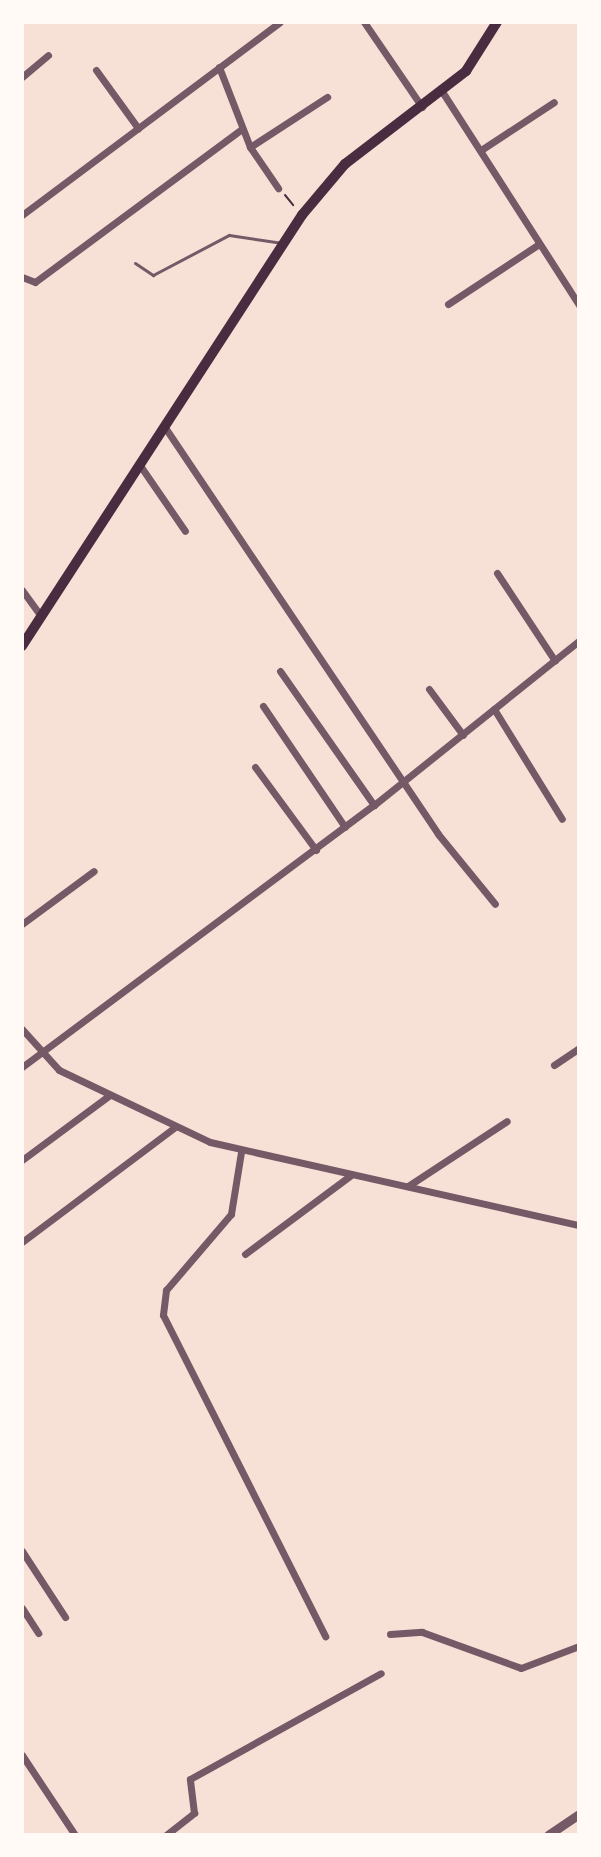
<!DOCTYPE html>
<html>
<head>
<meta charset="utf-8">
<style>
  body { margin:0 }
  #map { position:relative; width:601px; height:1857px; overflow:hidden; background:#f7e1d7; font-family:Inter,sans-serif }
  div>[style] { position:absolute }
  .path>* { height:2px; margin:-1px; padding:0 1px; transform-origin:1px; border-radius:1px; background:#4a2c40 }
  .service>* { height:3px; margin:-1.5px; padding:0 1.5px; transform-origin:1.5px; border-radius:1.5px; background:#755966 }
  .minor>* { height:7px; margin:-3.5px; padding:0 3.5px; transform-origin:3.5px; border-radius:3.5px; background:#755966 }
  .tertiary>* { height:9px; margin:-4.5px; padding:0 4.5px; transform-origin:4.5px; border-radius:4.5px; background:#755966 }
  .secondary>* { height:10px; margin:-5px; padding:0 5px; transform-origin:5px; border-radius:5px; background:#4a2c40 }
  span { translate:-50% -50%; white-space:nowrap; text-align:center; line-height:1.15; -webkit-text-stroke:6px #fffaf5; paint-order:stroke }
  .frame { position:absolute; inset:0; border:24px solid #fffaf5; pointer-events:none }
</style>
</head>
<body>
<div id="map">
  <div class="path">
    <div style="left:285px;top:195px;width:13px;rotate:51deg"></div>
  </div>
  <div class="service">
    <div style="left:135px;top:263px;width:22px;rotate:34deg"></div>
    <div style="left:153px;top:275px;width:86px;rotate:-27.8deg"></div>
    <div style="left:229px;top:235px;width:54px;rotate:8.6deg"></div>
  </div>
  <div class="minor">
    <div style="left:364px;top:22px;width:103px;rotate:55.7deg"></div>
    <div style="left:219px;top:67px;width:86px;rotate:68.8deg"></div>
    <div style="left:250px;top:147px;width:50px;rotate:55.7deg"></div>
    <div style="left:96px;top:70px;width:72px;rotate:54.1deg"></div>
    <div style="left:22px;top:77px;width:34px;rotate:-40deg"></div>
    <div style="left:443px;top:93px;width:252px;rotate:57.3deg"></div>
    <div style="left:250px;top:147px;width:92px;rotate:-33deg"></div>
    <div style="left:481px;top:150px;width:87px;rotate:-33.3deg"></div>
    <div style="left:22px;top:215px;width:322px;rotate:-36.8deg"></div>
    <div style="left:22px;top:277px;width:14px;rotate:21deg"></div>
    <div style="left:35px;top:282px;width:257px;rotate:-36.5deg"></div>
    <div style="left:448px;top:304px;width:109px;rotate:-33.4deg"></div>
    <div style="left:164px;top:426px;width:491px;rotate:56.1deg"></div>
    <div style="left:438px;top:834px;width:90px;rotate:50.8deg"></div>
    <div style="left:139px;top:464px;width:81px;rotate:55.5deg"></div>
    <div style="left:497px;top:573px;width:105px;rotate:56.6deg"></div>
    <div style="left:22px;top:590px;width:32px;rotate:54deg"></div>
    <div style="left:280px;top:671px;width:164px;rotate:55deg"></div>
    <div style="left:429px;top:689px;width:57px;rotate:53.5deg"></div>
    <div style="left:263px;top:706px;width:146px;rotate:55.9deg"></div>
    <div style="left:494px;top:709px;width:129px;rotate:58.3deg"></div>
    <div style="left:255px;top:767px;width:103px;rotate:53.7deg"></div>
    <div style="left:22px;top:924px;width:89px;rotate:-36.4deg"></div>
    <div style="left:22px;top:1029px;width:55px;rotate:47.9deg"></div>
    <div style="left:59px;top:1070px;width:167px;rotate:25.5deg"></div>
    <div style="left:210px;top:1142px;width:378px;rotate:12.7deg"></div>
    <div style="left:554px;top:1065px;width:30px;rotate:-34deg"></div>
    <div style="left:22px;top:1067px;width:439px;rotate:-36.7deg"></div>
    <div style="left:374px;top:805px;width:263px;rotate:-38.7deg"></div>
    <div style="left:241px;top:1152px;width:63px;rotate:99.2deg"></div>
    <div style="left:231px;top:1214px;width:100px;rotate:130.5deg"></div>
    <div style="left:166px;top:1290px;width:25px;rotate:97deg"></div>
    <div style="left:163px;top:1315px;width:360px;rotate:63.2deg"></div>
    <div style="left:22px;top:1160px;width:109px;rotate:-36.5deg"></div>
    <div style="left:408px;top:1186px;width:118px;rotate:-33.3deg"></div>
    <div style="left:22px;top:1242px;width:191px;rotate:-36.9deg"></div>
    <div style="left:245px;top:1254px;width:132px;rotate:-36.7deg"></div>
    <div style="left:22px;top:1551px;width:79px;rotate:56.9deg"></div>
    <div style="left:22px;top:1608px;width:30px;rotate:57deg"></div>
    <div style="left:390px;top:1634px;width:32px;rotate:-4deg"></div>
    <div style="left:422px;top:1632px;width:105px;rotate:20deg"></div>
    <div style="left:521px;top:1668px;width:62px;rotate:-20.8deg"></div>
    <div style="left:22px;top:1755px;width:96px;rotate:56.5deg"></div>
    <div style="left:166px;top:1835px;width:36px;rotate:-38deg"></div>
    <div style="left:194px;top:1813px;width:34px;rotate:-97deg"></div>
    <div style="left:190px;top:1779px;width:218px;rotate:-29deg"></div>
  </div>
  <div class="tertiary">
    <div style="left:548px;top:1835px;width:37px;rotate:-34deg"></div>
  </div>
  <div class="secondary">
    <div style="left:22px;top:646px;width:514px;rotate:-56.99deg"></div>
    <div style="left:302px;top:215px;width:67px;rotate:-49.9deg"></div>
    <div style="left:345px;top:164px;width:153px;rotate:-37.5deg"></div>
    <div style="left:466px;top:71px;width:58px;rotate:-57.7deg"></div>
  </div>
  <div class="frame"></div>
</div>
</body>
</html>
